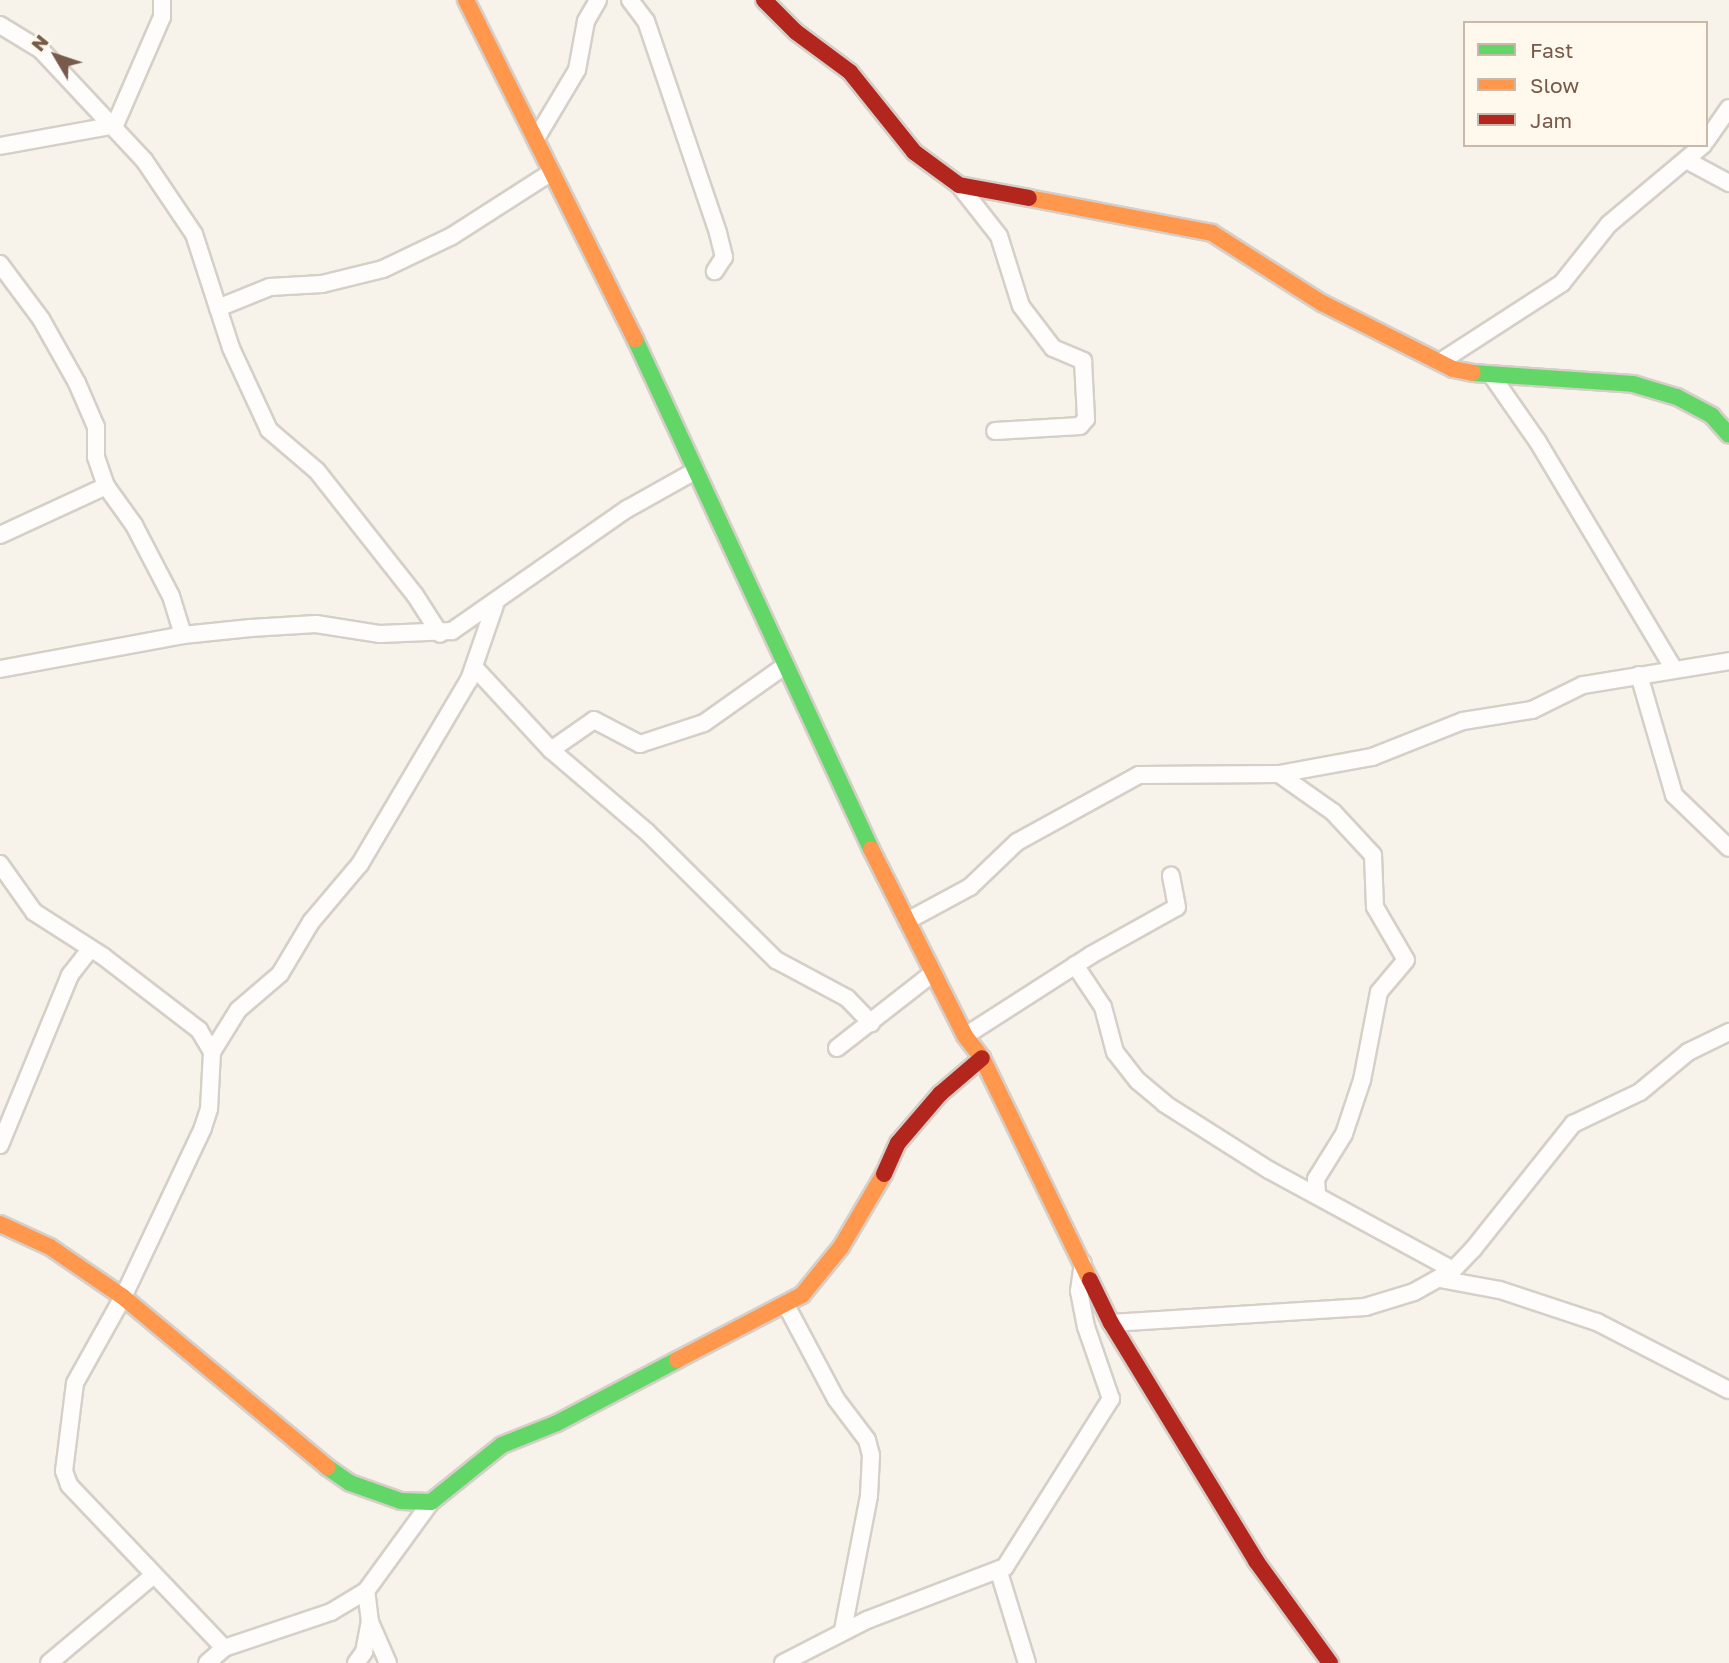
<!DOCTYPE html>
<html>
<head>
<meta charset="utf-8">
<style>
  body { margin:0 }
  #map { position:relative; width:1729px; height:1663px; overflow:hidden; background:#f7f3eb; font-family:"Golos Text",sans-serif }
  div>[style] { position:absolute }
  .roads { filter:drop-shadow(2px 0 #d6cfc8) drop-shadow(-2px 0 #d6cfc8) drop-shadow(0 2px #d6cfc8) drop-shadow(0 -2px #d6cfc8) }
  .street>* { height:16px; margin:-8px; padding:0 8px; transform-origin:8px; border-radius:8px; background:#fefdfc }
  .fast>* { height:16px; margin:-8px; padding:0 8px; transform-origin:8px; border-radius:8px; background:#63d668 }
  .slow>* { height:16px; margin:-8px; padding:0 8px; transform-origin:8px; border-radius:8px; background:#ff974d }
  .jam>* { height:16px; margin:-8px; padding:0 8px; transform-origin:8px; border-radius:8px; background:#b3261e }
  span { translate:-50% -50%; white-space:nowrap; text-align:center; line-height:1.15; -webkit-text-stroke:5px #fff8ec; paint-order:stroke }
  .legend { position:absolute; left:1463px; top:21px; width:245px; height:126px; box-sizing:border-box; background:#fff8ec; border:2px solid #c9b9ab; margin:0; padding:9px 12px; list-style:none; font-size:21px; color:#775a4a }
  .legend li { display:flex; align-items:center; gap:14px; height:35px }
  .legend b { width:35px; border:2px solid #c9b9ab }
  .north { position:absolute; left:21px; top:21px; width:70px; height:70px; -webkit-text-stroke:5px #fff8ec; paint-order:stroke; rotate:309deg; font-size:19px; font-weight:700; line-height:28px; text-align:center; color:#775a4a }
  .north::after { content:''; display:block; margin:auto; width:24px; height:32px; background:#775a4a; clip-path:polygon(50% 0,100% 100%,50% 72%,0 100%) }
</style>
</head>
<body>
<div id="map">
  <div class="roads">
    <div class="street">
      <div style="left:630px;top:0;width:26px;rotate:53deg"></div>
      <div style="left:646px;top:21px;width:224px;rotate:71.2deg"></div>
      <div style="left:718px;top:233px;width:25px;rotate:76deg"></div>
      <div style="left:724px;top:257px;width:17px;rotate:123deg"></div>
      <div style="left:0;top:25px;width:48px;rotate:31.4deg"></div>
      <div style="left:41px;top:50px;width:151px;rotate:46.9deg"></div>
      <div style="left:144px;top:160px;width:89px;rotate:56deg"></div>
      <div style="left:194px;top:234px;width:120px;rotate:72deg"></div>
      <div style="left:231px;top:348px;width:90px;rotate:65.1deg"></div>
      <div style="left:269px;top:430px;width:63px;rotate:40.5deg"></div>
      <div style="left:317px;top:471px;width:158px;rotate:51.7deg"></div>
      <div style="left:415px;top:595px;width:46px;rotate:57.3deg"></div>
      <div style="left:537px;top:137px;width:78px;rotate:-59.2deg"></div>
      <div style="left:577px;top:70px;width:50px;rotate:-79.6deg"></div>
      <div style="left:586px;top:21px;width:24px;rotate:-60deg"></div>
      <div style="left:1706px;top:141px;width:40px;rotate:-55.1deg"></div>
      <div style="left:0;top:146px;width:117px;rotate:-10.3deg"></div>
      <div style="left:115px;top:125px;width:118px;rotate:-66.5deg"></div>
      <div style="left:162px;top:17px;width:17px;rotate:-90deg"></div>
      <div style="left:1688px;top:161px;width:47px;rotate:28.2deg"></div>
      <div style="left:959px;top:185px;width:65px;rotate:51.9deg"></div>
      <div style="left:999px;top:236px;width:73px;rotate:72.6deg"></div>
      <div style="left:1021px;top:306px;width:53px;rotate:52.7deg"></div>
      <div style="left:1053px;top:348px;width:33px;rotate:23deg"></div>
      <div style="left:1083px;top:361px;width:58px;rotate:87deg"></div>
      <div style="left:1086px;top:419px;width:9px;rotate:131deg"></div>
      <div style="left:1080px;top:426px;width:85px;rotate:176.6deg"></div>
      <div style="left:0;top:264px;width:69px;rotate:53.3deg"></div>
      <div style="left:41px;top:319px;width:73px;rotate:60.6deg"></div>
      <div style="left:77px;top:383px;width:48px;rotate:66.6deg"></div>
      <div style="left:96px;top:427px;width:30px;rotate:90deg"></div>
      <div style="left:96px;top:457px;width:31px;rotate:71deg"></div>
      <div style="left:106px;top:486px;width:48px;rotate:54.3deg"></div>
      <div style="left:134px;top:525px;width:80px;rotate:62.5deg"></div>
      <div style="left:171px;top:596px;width:41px;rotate:72.9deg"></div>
      <div style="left:218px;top:308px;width:56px;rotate:-22deg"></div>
      <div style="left:270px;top:287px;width:52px;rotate:-3.3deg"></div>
      <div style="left:322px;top:284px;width:63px;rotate:-13.8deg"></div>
      <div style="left:383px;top:269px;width:76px;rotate:-25.6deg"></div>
      <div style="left:452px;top:236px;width:117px;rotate:-32.7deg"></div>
      <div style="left:1440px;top:362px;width:145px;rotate:-32.9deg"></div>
      <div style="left:1562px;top:283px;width:75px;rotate:-51.5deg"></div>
      <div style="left:1609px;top:224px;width:123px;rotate:-40deg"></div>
      <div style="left:1492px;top:376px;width:80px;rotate:55.1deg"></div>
      <div style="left:1538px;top:442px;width:265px;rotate:59.1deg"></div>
      <div style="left:0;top:535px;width:117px;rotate:-24.8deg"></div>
      <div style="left:475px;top:668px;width:112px;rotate:47.2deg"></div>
      <div style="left:551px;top:750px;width:126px;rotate:40.5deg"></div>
      <div style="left:647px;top:832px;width:182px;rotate:44.8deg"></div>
      <div style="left:776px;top:960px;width:81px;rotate:28.2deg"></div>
      <div style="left:847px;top:998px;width:35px;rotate:46deg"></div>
      <div style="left:0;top:669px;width:186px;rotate:-10.5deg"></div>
      <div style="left:183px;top:635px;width:68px;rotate:-5.9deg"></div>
      <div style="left:251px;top:628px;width:65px;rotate:-3.5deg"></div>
      <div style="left:316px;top:624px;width:65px;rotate:8.9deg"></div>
      <div style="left:380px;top:634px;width:72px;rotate:-2.4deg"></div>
      <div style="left:452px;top:631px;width:213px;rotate:-34.9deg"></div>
      <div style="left:627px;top:509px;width:78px;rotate:-29.2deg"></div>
      <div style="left:1639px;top:675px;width:125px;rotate:73.7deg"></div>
      <div style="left:1674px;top:795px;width:76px;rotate:43.9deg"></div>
      <div style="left:551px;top:750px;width:52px;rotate:-34.9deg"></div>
      <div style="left:594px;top:720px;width:52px;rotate:27.6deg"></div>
      <div style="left:640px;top:744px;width:67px;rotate:-18.2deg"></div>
      <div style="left:704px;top:723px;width:97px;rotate:-35.3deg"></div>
      <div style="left:1279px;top:774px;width:66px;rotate:35.1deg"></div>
      <div style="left:1333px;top:812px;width:59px;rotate:47.1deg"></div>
      <div style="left:1373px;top:855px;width:52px;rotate:87.8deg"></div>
      <div style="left:1375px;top:907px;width:61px;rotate:59.7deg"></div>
      <div style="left:1406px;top:960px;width:42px;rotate:130.2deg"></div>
      <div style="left:1379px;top:992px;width:90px;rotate:100.9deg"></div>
      <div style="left:1362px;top:1080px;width:57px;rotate:108.4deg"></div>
      <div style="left:1344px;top:1134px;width:53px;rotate:121.9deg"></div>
      <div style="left:1316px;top:1179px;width:16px;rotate:86deg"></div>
      <div style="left:0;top:864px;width:59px;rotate:54.7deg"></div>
      <div style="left:34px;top:912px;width:83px;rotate:32.7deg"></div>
      <div style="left:104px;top:957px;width:120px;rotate:37.5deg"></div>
      <div style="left:199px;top:1030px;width:26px;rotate:59deg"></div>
      <div style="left:212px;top:1052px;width:57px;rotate:93deg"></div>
      <div style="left:209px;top:1109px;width:20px;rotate:108deg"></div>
      <div style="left:203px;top:1128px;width:187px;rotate:115.3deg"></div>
      <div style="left:123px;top:1297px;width:98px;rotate:119.2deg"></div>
      <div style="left:75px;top:1383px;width:89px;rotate:97.1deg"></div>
      <div style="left:64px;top:1471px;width:15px;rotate:70deg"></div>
      <div style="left:69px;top:1485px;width:225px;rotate:46.4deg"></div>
      <div style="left:907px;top:921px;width:72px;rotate:-28.4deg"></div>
      <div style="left:970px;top:887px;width:65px;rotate:-43.8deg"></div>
      <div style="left:1017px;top:842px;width:139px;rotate:-28.8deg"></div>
      <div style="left:1139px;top:775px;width:140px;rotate:-0.4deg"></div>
      <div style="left:1279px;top:774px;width:95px;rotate:-10.4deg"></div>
      <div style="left:1372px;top:757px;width:98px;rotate:-21.6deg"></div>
      <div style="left:1463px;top:721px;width:70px;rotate:-9.1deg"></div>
      <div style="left:1532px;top:710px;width:57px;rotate:-26.1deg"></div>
      <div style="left:1583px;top:685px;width:148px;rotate:-9.3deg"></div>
      <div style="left:1075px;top:965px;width:50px;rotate:56.3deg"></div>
      <div style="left:1103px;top:1007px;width:47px;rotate:75.1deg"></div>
      <div style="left:1115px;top:1052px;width:37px;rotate:52deg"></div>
      <div style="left:1138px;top:1081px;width:35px;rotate:40deg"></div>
      <div style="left:1165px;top:1104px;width:123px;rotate:32.4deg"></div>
      <div style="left:1269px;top:1170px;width:209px;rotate:28.5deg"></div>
      <div style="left:965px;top:1036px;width:150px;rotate:-32.7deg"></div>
      <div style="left:1091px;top:955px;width:98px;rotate:-29.2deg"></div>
      <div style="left:1177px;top:907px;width:32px;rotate:-101deg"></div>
      <div style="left:837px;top:1048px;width:122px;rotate:-38deg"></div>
      <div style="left:212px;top:1052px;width:49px;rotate:-58.2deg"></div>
      <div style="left:238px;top:1010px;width:55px;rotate:-40.6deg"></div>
      <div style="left:280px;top:974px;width:61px;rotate:-59.2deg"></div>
      <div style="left:311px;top:922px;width:76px;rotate:-49.8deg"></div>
      <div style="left:360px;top:864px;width:214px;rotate:-59.4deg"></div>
      <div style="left:469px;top:680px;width:79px;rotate:-70.9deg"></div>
      <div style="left:0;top:1145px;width:184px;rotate:-67.6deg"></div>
      <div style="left:70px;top:975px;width:33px;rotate:-52deg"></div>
      <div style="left:1440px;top:1279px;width:61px;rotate:10.4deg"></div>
      <div style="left:1500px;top:1290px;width:102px;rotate:18.3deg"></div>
      <div style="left:1597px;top:1322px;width:148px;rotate:27.3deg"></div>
      <div style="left:786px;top:1305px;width:106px;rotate:62deg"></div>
      <div style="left:836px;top:1399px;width:51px;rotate:52.9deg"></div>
      <div style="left:867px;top:1440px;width:16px;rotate:75deg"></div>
      <div style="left:871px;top:1455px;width:41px;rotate:92.8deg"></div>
      <div style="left:869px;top:1496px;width:136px;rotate:101deg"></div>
      <div style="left:1111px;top:1323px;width:255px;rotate:-3.6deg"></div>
      <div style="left:1365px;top:1307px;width:51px;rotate:-17deg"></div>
      <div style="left:1414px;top:1292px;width:45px;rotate:-29.4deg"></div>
      <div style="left:1453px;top:1270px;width:30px;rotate:-46deg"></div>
      <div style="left:1474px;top:1248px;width:159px;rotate:-51.4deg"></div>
      <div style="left:1573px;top:1124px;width:74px;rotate:-25.5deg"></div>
      <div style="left:1640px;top:1092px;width:62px;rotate:-39.8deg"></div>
      <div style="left:1688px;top:1052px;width:46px;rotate:-26deg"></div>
      <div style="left:999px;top:1572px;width:95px;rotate:72.9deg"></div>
      <div style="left:370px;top:1622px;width:45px;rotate:66.3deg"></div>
      <div style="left:49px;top:1663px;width:137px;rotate:-40deg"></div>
      <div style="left:207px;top:1663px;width:23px;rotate:-41deg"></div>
      <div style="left:224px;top:1648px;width:113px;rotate:-18.6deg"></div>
      <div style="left:331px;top:1612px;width:41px;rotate:-31deg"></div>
      <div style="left:366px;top:1591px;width:110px;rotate:-53.9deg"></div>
      <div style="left:356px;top:1663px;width:14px;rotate:-54deg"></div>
      <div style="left:364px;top:1652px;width:31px;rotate:-79deg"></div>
      <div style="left:370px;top:1622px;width:31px;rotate:-97deg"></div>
      <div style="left:783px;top:1663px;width:94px;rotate:-27.1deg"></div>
      <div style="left:867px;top:1620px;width:148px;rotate:-21deg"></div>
      <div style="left:1005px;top:1567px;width:199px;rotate:-57.8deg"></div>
      <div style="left:1111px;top:1399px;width:76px;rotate:-109.1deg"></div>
      <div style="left:1086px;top:1327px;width:37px;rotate:-101deg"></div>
      <div style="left:1079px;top:1291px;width:28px;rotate:-82deg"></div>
    </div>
    <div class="fast">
      <div style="left:635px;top:339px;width:562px;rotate:65.17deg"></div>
      <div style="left:1473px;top:373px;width:160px;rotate:3.9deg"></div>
      <div style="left:1633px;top:384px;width:46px;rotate:16.5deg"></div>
      <div style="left:1677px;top:397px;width:40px;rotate:28deg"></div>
      <div style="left:1712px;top:416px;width:25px;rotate:48deg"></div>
      <div style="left:327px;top:1467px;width:28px;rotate:35deg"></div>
      <div style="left:350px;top:1483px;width:54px;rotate:19.4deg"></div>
      <div style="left:401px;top:1501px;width:30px;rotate:2deg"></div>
      <div style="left:431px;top:1502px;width:91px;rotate:-38.8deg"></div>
      <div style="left:502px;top:1445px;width:59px;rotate:-21.8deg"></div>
      <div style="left:557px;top:1423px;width:136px;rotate:-27.7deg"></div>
    </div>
    <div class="slow">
      <div style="left:466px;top:0;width:379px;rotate:63.5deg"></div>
      <div style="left:1029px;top:198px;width:186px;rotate:10.8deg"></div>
      <div style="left:1212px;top:233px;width:130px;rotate:32.5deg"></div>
      <div style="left:1322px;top:303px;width:147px;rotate:26.7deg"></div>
      <div style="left:1453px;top:369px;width:20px;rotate:11deg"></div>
      <div style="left:871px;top:849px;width:209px;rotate:63.3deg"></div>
      <div style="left:965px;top:1036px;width:28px;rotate:52deg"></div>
      <div style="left:982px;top:1058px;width:247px;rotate:64.1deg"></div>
      <div style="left:0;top:1224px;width:55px;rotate:24.7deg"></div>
      <div style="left:50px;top:1247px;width:88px;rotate:34.4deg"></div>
      <div style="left:123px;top:1297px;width:266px;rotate:39.8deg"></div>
      <div style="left:677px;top:1360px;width:141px;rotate:-27.5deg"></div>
      <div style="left:802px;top:1295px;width:62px;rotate:-50.9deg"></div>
      <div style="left:841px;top:1247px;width:85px;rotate:-59.5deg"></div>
    </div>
    <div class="jam">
      <div style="left:764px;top:0;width:45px;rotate:45deg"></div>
      <div style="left:796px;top:32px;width:67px;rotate:36.5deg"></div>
      <div style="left:850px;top:72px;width:102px;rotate:51.3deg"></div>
      <div style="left:914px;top:152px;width:56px;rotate:36.3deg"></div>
      <div style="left:959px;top:185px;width:71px;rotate:10.5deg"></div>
      <div style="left:884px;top:1174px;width:34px;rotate:-66deg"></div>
      <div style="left:898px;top:1143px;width:65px;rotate:-49.4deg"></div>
      <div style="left:940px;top:1094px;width:55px;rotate:-40.6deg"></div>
      <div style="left:1090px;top:1280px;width:48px;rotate:64deg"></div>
      <div style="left:1111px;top:1323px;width:279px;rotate:58.6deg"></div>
      <div style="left:1256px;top:1561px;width:126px;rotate:54deg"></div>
    </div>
  </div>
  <ul class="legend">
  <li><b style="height:9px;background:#63d668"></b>Fast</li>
  <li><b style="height:9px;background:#ff974d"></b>Slow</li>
  <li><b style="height:9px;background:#b3261e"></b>Jam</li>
  </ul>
  <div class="north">N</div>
</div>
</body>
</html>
